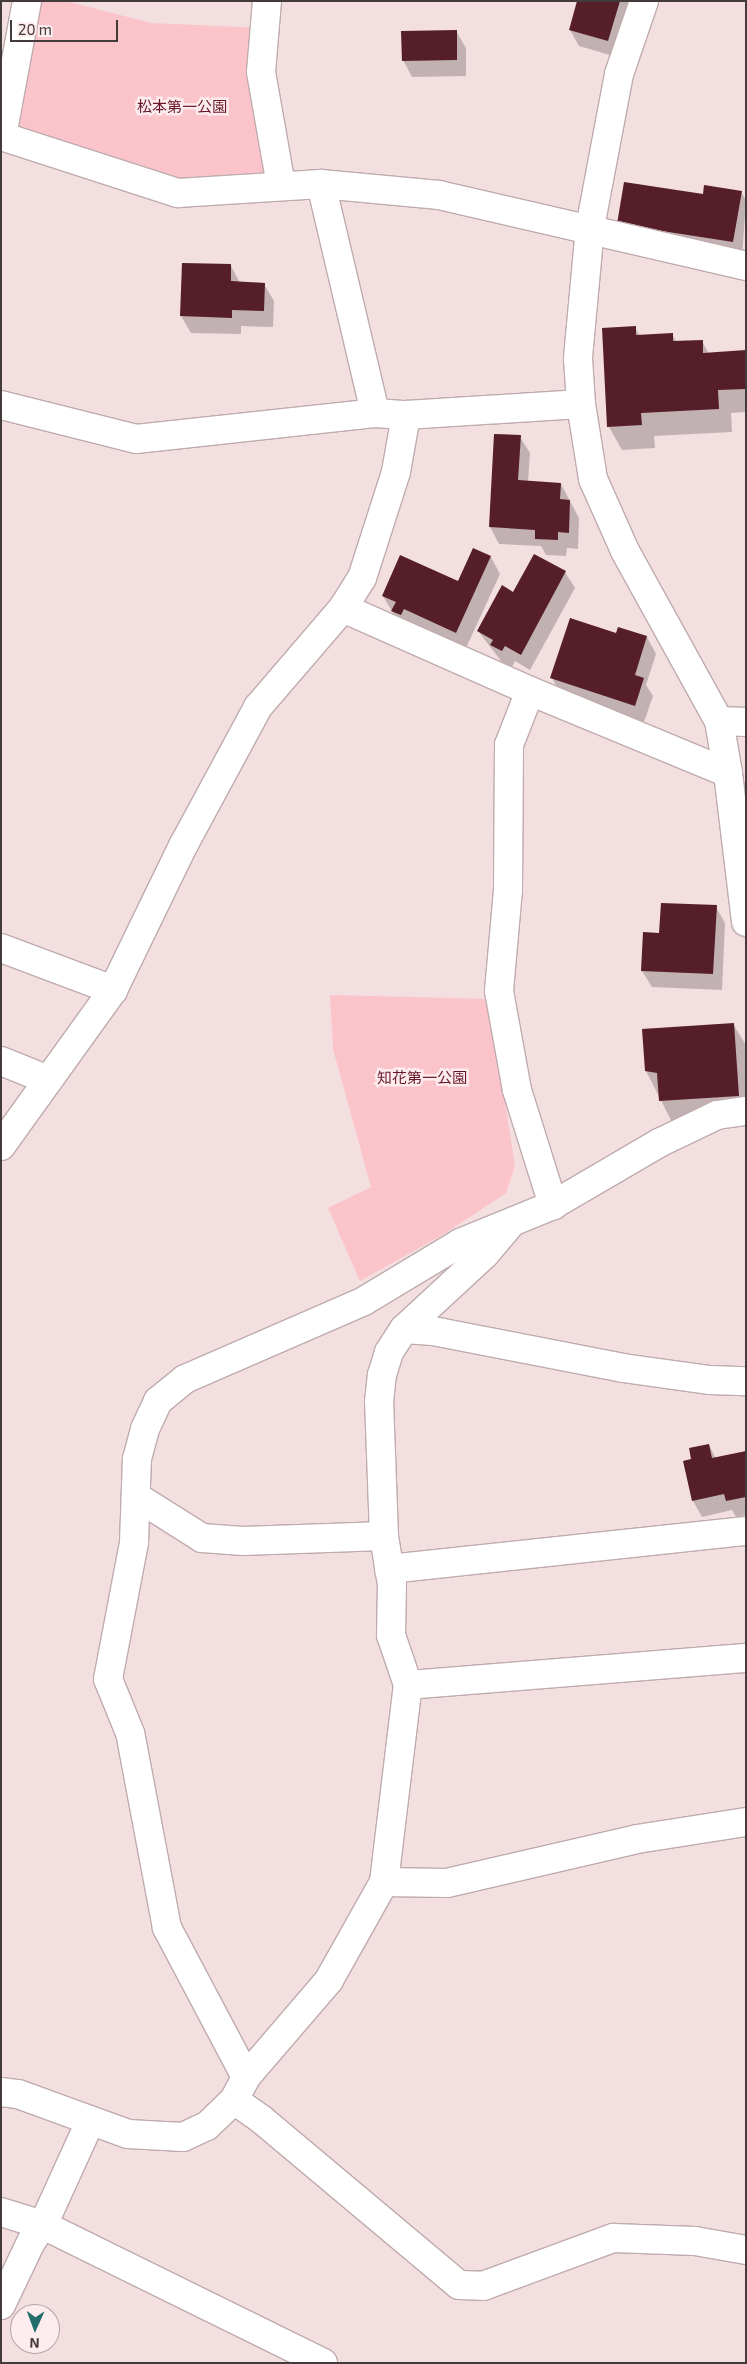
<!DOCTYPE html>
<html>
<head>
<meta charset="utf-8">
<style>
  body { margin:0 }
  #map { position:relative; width:747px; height:2364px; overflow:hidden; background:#f3dee0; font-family:"Exo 2","Noto Sans JP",sans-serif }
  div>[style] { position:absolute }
  .green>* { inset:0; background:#fac4ca }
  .shadow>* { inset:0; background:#0003 }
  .building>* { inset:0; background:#561e29 }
  .roads { filter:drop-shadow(1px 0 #bfabad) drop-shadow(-1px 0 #bfabad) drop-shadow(0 1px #bfabad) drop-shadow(0 -1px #bfabad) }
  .minor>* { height:28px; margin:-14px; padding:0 14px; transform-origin:14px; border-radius:14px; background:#fff }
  span { translate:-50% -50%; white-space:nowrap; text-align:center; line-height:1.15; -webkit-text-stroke:5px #fdecee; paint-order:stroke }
  .park-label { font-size:15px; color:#68172b }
  .frame { position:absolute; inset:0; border:2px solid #423a3b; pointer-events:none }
  .north { position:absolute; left:10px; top:2304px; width:50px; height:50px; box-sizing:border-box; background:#fdecee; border:1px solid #b2a5a6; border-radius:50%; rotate:182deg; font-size:14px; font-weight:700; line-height:20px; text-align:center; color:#423a3b }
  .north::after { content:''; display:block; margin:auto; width:18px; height:22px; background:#236e6b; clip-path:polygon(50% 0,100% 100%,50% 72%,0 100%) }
  .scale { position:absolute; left:10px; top:20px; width:108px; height:22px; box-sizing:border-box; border:2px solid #423a3b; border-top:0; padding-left:6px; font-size:15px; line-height:18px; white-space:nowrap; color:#423a3b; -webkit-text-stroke:4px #fdecee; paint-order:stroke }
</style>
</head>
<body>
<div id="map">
  <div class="green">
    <div style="clip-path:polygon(27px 1px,66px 1px,151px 23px,264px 28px,281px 185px,178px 193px,2px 136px)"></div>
    <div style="clip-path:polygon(330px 995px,489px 999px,515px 1166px,506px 1193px,444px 1234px,360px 1281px,328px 1208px,371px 1187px,333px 1049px)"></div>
  </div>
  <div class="shadow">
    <div style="clip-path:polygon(578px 1px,633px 1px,617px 57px,579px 46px,570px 30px)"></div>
    <div style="clip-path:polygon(456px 31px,466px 48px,466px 76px,412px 77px,403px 60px)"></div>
    <div style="clip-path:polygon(741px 192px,746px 200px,742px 258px,619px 223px,704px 196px)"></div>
    <div style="clip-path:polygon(183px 264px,231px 266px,240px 283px,264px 284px,274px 301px,273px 327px,241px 326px,241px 334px,191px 333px,181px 316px)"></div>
    <div style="clip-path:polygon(635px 328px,640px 336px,672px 334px,677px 343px,702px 341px,709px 354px,746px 352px,746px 412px,731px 413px,732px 432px,654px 436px,655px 448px,622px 450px,609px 427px)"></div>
    <div style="clip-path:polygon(495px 436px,520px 437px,530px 453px,528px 482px,561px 484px,579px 518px,578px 549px,567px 548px,566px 556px,546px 555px,541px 546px,499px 544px,490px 527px)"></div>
    <div style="clip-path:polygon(474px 550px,491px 557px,500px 574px,466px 648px,402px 628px,383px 596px,459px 583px)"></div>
    <div style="clip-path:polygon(565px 572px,575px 588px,530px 670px,515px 661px,512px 667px,501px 661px,478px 631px)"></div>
    <div style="clip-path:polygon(619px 629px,647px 637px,656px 654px,646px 685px,653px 696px,644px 722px,561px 695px,552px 678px,617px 635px)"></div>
    <div style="clip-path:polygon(716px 907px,725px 923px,722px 990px,652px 987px,642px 971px,660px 934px)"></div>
    <div style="clip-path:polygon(733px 1024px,746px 1045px,746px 1120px,673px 1124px,646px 1071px)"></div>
    <div style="clip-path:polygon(709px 1445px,716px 1459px,746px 1452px,746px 1515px,736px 1517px,732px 1510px,702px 1517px,693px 1501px,693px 1460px)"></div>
  </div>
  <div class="building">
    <div style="clip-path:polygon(577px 1px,620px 1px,608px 41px,569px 30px)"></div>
    <div style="clip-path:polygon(457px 30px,457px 60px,402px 61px,401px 31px)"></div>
    <div style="clip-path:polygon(624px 182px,703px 194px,704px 185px,742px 191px,733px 242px,617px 224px)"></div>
    <div style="clip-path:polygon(182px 263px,231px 264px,231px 281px,265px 283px,264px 311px,232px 310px,232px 318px,180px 316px)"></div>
    <div style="clip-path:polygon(636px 326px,636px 335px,673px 333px,673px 341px,703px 340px,703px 353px,746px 350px,746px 389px,718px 390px,719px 409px,641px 413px,642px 425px,607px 427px,602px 328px)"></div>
    <div style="clip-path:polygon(494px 434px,521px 435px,518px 480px,561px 483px,560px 499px,570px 500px,569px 533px,558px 532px,558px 540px,535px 539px,535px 530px,489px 527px)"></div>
    <div style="clip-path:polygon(473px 548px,491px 556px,456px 633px,404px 609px,401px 615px,391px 611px,396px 602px,382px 596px,400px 555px,458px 581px)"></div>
    <div style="clip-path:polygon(534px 554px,566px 571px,521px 655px,505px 646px,502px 651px,490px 645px,493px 640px,477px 631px,502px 585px,513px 592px)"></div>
    <div style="clip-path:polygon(570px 618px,616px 633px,618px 627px,647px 636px,635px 675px,644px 678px,635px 706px,550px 678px)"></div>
    <div style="clip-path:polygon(661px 903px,717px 905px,713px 974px,641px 971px,643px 932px,659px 933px)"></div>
    <div style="clip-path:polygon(734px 1023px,739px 1096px,659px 1101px,657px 1073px,645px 1071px,642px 1029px)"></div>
    <div style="clip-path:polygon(709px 1444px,712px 1458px,746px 1451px,746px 1497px,726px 1501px,724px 1494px,692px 1501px,683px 1461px,691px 1459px,689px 1448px)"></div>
  </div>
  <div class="roads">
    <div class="minor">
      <div style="left:267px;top:1px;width:71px;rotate:94.8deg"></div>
      <div style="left:261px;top:72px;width:115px;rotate:80deg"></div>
      <div style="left:644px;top:1px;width:77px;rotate:108.9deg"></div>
      <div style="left:619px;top:74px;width:157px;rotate:100.7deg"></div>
      <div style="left:590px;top:228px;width:131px;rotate:95.3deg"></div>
      <div style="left:578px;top:358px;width:46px;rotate:86.3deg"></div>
      <div style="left:581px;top:404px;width:76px;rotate:80.9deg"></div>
      <div style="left:593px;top:479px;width:79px;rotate:66deg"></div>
      <div style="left:625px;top:551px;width:194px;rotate:61.1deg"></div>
      <div style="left:719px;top:721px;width:53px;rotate:80.2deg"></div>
      <div style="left:728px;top:773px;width:150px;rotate:83.1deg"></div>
      <div style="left:1px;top:136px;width:186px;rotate:17.9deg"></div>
      <div style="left:178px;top:193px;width:143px;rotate:-3.6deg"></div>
      <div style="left:321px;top:184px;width:119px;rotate:5.3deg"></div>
      <div style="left:439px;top:195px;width:315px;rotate:13deg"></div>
      <div style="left:2px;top:136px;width:137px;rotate:-79.5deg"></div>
      <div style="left:321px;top:184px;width:235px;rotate:76.7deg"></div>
      <div style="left:1px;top:405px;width:139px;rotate:14.1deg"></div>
      <div style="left:136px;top:439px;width:240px;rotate:-6.2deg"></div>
      <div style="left:375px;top:413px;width:31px;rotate:4deg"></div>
      <div style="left:406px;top:415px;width:175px;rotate:-3.6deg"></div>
      <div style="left:343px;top:608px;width:205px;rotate:23.9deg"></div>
      <div style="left:530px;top:691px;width:214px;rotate:22.5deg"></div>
      <div style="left:530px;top:691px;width:58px;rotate:111.3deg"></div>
      <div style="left:509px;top:745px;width:145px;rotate:90.4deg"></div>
      <div style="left:508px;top:890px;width:101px;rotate:95.1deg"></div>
      <div style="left:499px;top:991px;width:101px;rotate:79.7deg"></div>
      <div style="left:517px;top:1090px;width:121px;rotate:72.6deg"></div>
      <div style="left:719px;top:721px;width:27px;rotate:2deg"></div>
      <div style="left:1px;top:948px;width:120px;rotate:20.6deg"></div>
      <div style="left:1px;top:1061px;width:51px;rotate:22deg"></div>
      <div style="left:1px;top:1146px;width:192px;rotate:-54.3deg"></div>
      <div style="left:113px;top:990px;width:162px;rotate:-64.1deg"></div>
      <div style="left:184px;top:844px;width:156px;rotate:-61.6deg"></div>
      <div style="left:258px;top:707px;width:130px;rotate:-49.4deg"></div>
      <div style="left:343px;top:608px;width:36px;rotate:-58deg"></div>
      <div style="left:362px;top:578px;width:111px;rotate:-72.2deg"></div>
      <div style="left:396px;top:472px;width:58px;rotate:-80deg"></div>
      <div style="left:404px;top:1329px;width:29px;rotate:4deg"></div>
      <div style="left:433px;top:1331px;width:194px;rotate:11deg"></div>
      <div style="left:623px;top:1368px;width:88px;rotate:7.9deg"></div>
      <div style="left:710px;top:1380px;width:36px;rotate:2deg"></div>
      <div style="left:137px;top:1497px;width:77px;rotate:32.2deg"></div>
      <div style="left:202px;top:1538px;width:41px;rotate:4.2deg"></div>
      <div style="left:243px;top:1541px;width:141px;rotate:-2deg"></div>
      <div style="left:389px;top:1569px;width:359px;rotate:-6.1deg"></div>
      <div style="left:408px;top:1685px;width:339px;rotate:-4.6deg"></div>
      <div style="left:384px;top:1882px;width:63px;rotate:0.9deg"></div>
      <div style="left:447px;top:1883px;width:195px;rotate:-13deg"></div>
      <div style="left:637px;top:1839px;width:110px;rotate:-8.9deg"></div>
      <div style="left:246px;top:2077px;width:169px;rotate:-117.9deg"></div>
      <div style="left:167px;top:1928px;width:198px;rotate:-100.7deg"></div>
      <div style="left:130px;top:1733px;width:58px;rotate:-112.2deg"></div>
      <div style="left:108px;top:1679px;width:138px;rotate:-79.2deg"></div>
      <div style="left:134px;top:1543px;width:84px;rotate:-88deg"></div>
      <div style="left:137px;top:1459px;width:31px;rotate:-75deg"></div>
      <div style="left:145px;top:1429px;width:31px;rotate:-65deg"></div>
      <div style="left:158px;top:1401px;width:35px;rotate:-39deg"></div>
      <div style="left:185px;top:1379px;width:195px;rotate:-23.5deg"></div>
      <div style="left:364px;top:1301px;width:112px;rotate:-31.1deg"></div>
      <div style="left:460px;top:1243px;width:100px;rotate:-22.2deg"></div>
      <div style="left:553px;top:1205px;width:125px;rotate:-30.3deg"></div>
      <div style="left:661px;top:1142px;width:62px;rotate:-25.7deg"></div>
      <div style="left:717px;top:1115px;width:29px;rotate:-8deg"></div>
      <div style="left:1px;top:2092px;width:17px;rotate:7deg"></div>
      <div style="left:18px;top:2094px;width:117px;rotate:20deg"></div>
      <div style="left:128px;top:2134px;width:55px;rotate:3.1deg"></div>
      <div style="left:183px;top:2137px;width:26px;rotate:-25deg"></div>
      <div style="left:207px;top:2126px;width:37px;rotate:-44deg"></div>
      <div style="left:234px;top:2100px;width:26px;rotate:-62deg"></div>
      <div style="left:246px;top:2077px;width:128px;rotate:-49.4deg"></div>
      <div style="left:329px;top:1980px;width:112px;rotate:-60.7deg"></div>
      <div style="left:384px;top:1882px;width:198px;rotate:-83.1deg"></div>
      <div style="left:408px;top:1685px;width:53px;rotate:-108.8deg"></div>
      <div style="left:391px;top:1635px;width:50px;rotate:-88.9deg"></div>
      <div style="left:392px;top:1585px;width:50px;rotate:-99.3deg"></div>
      <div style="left:384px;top:1536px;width:134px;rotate:-92.1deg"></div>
      <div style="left:379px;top:1402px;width:27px;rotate:-84deg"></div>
      <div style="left:382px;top:1375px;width:24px;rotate:-73deg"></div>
      <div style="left:389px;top:1352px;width:27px;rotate:-57deg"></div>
      <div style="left:404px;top:1329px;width:110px;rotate:-42.8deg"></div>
      <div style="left:485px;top:1254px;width:38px;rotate:-50deg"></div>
      <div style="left:234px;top:2100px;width:33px;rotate:35deg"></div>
      <div style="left:261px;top:2119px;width:258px;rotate:40deg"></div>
      <div style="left:459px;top:2285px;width:24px;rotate:2deg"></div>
      <div style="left:483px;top:2286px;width:139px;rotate:-20.3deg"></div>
      <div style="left:613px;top:2238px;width:82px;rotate:2.1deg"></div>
      <div style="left:695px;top:2241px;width:52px;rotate:10deg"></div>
      <div style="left:1px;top:2212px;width:44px;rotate:17.2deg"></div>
      <div style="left:43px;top:2225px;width:312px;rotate:26.2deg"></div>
      <div style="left:1px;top:2305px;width:70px;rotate:-64.5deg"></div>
      <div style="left:31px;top:2242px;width:21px;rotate:-55deg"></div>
      <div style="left:43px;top:2225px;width:113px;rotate:-65.5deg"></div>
    </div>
  </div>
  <div class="park-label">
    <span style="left:182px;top:107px">松本第一公園</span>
    <span style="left:422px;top:1078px">知花第一公園</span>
  </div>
  <div class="frame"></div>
  <div class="north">N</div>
  <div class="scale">20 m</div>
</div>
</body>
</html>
